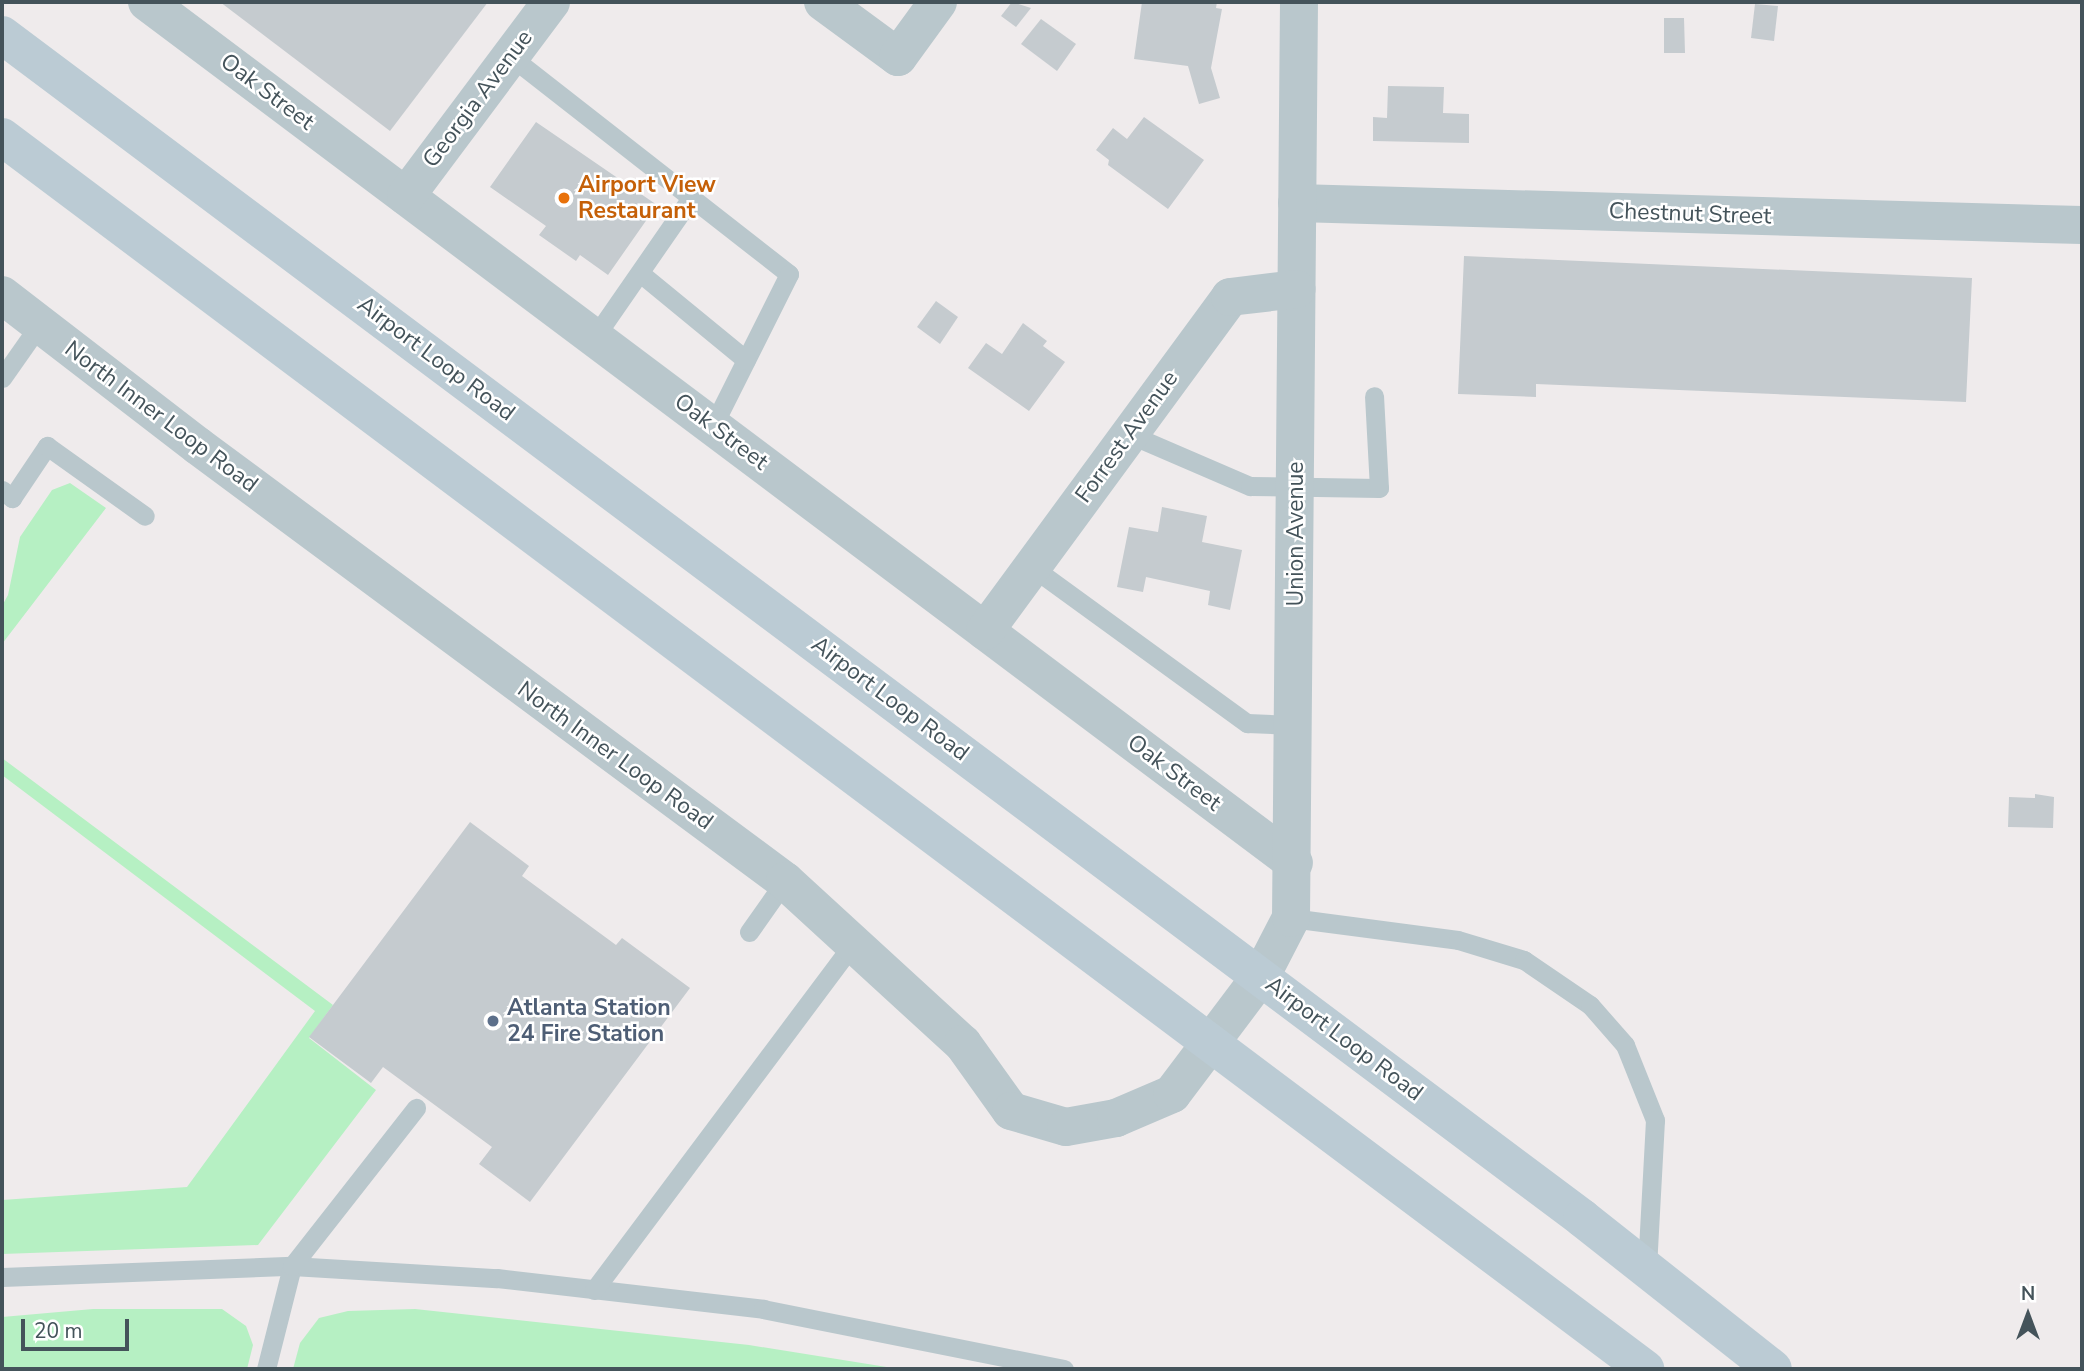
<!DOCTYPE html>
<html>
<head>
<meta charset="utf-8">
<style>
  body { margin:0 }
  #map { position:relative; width:2084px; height:1371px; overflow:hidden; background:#efebec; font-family:"Nunito Sans",sans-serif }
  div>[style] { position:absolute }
  .green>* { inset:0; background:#b6f0c3 }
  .building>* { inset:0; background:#c5cbcf }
  .lane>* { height:19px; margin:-9.5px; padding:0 9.5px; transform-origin:9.5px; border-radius:9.5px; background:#b9c7cc }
  .street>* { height:38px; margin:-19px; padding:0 19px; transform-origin:19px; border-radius:19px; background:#b9c7cc }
  .secondary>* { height:38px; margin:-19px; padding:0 19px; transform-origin:19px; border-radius:19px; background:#bbcbd4 }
  .dots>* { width:19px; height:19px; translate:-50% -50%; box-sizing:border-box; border:4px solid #fff; border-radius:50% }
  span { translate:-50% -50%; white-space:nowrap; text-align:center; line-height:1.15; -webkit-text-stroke:5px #fff; paint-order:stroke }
  .street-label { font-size:23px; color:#44535a }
  .food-label { font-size:23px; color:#c56008; font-weight:700 }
  .left { translate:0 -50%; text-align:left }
  .service-label { font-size:23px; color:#4e5e75; font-weight:700 }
  .frame { position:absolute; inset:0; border:4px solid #44535a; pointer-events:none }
  .north { position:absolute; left:1993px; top:1280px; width:70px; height:70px; -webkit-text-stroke:5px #fff; paint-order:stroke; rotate:0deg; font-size:19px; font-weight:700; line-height:28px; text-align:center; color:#44535a }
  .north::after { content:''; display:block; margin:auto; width:24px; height:32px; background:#44535a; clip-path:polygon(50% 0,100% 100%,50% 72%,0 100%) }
  .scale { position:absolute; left:21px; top:1319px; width:108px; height:32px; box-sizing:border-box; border:4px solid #44535a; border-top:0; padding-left:9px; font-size:21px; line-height:24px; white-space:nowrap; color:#44535a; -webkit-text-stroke:5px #fff; paint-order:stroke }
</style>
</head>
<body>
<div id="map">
  <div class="green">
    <div style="clip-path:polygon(70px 483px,106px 508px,2px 644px,2px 606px,8px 595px,20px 537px,52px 490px)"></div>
    <div style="clip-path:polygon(2px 758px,333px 1005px,309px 1038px,376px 1090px,258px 1245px,2px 1254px,2px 1200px,187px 1187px,315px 1011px,2px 775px)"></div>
    <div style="clip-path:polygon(93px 1309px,222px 1309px,246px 1326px,253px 1345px,247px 1369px,2px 1369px,2px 1317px)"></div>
    <div style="clip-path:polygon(415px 1309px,749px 1345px,899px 1369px,293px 1369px,300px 1343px,319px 1318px,348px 1311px)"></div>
  </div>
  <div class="building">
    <div style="clip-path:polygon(220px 2px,488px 2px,390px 131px)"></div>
    <div style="clip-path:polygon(1012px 2px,1031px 8px,1016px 27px,1001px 16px)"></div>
    <div style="clip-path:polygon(1142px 2px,1217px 2px,1216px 8px,1222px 9px,1211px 68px,1220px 98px,1199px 104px,1188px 66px,1134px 59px)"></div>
    <div style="clip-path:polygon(1755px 4px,1778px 6px,1774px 41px,1751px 38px)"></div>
    <div style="clip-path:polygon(1664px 18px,1684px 18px,1685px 53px,1664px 53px)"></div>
    <div style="clip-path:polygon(1041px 19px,1076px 44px,1057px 71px,1021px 44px)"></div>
    <div style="clip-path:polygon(1388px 86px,1444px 87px,1443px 113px,1469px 114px,1469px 143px,1373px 141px,1373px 117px,1387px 118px)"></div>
    <div style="clip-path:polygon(1144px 117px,1204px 160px,1168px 209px,1108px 165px,1109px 160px,1096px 150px,1113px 128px,1127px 139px)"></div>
    <div style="clip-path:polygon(536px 122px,657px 205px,608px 275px,580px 255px,576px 261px,539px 235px,546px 226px,490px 187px)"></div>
    <div style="clip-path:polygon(1464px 256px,1972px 278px,1966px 402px,1536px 384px,1536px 397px,1458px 394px)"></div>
    <div style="clip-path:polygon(936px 301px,958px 317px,940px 344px,917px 327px)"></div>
    <div style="clip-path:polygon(1023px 323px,1047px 341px,1043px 346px,1065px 362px,1029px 411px,968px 368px,986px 343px,1002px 354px)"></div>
    <div style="clip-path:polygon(1162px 507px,1207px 516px,1202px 542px,1242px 550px,1230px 610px,1208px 605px,1210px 591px,1146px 577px,1143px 592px,1117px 587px,1129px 527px,1158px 532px)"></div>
    <div style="clip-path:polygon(2035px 794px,2054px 797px,2053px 828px,2008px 827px,2009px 797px,2035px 798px)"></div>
    <div style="clip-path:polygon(470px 822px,529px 866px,522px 876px,616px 945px,622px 938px,690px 988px,530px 1202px,479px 1164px,492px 1147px,383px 1067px,371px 1083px,309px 1037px)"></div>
  </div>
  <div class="lane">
    <div style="left:510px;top:56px;width:354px;rotate:38deg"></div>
    <div style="left:789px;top:274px;width:170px;rotate:116.6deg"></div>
    <div style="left:640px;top:273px;width:137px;rotate:39.4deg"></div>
    <div style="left:594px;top:338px;width:170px;rotate:-55.3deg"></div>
    <div style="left:2px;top:378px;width:66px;rotate:-54.9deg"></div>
    <div style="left:1129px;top:434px;width:132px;rotate:23.3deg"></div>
    <div style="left:1250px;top:486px;width:129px;rotate:0.9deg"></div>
    <div style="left:1379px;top:488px;width:92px;rotate:-93.1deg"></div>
    <div style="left:2px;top:490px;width:13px;rotate:39deg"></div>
    <div style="left:12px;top:498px;width:63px;rotate:-56.1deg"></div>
    <div style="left:47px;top:446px;width:120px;rotate:35.5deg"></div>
    <div style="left:1032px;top:567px;width:266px;rotate:36deg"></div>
    <div style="left:1247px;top:723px;width:48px;rotate:2.4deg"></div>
    <div style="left:1291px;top:918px;width:168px;rotate:7.5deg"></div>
    <div style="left:1458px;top:940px;width:69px;rotate:16.9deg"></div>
    <div style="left:1524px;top:960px;width:80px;rotate:34.3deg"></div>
    <div style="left:1590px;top:1005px;width:53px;rotate:48.8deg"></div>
    <div style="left:1625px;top:1045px;width:81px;rotate:68.2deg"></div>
    <div style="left:1655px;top:1120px;width:150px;rotate:93.1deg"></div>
    <div style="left:749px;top:932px;width:62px;rotate:-54.8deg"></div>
    <div style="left:2px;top:1277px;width:290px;rotate:-2.2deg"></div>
    <div style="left:292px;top:1266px;width:205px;rotate:3.4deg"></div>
    <div style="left:497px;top:1278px;width:268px;rotate:6.6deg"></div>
    <div style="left:763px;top:1309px;width:307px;rotate:11.3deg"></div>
    <div style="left:594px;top:1290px;width:431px;rotate:-53.2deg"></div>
    <div style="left:266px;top:1369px;width:106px;rotate:-75.8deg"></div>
    <div style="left:292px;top:1266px;width:201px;rotate:-51.9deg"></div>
  </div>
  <div class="street">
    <div style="left:147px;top:2px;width:1434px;rotate:36.89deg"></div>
    <div style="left:823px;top:2px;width:93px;rotate:36.3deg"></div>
    <div style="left:898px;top:57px;width:68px;rotate:-54deg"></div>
    <div style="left:406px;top:196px;width:242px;rotate:-53.2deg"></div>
    <div style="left:1297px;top:203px;width:785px;rotate:1.61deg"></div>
    <div style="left:2px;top:295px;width:247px;rotate:37.6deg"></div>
    <div style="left:198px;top:446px;width:731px;rotate:36.54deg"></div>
    <div style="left:785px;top:881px;width:241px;rotate:42.5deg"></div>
    <div style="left:963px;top:1044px;width:82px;rotate:54.4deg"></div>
    <div style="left:1011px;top:1111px;width:57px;rotate:16.2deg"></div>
    <div style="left:1066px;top:1127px;width:51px;rotate:-10.2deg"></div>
    <div style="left:1116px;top:1118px;width:61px;rotate:-23.2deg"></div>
    <div style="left:1172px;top:1094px;width:148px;rotate:-53deg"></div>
    <div style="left:1261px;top:976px;width:65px;rotate:-62.7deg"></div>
    <div style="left:1291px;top:918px;width:916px;rotate:-89.5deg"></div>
    <div style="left:985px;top:631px;width:414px;rotate:-53.7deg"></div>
    <div style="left:1230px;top:297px;width:67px;rotate:-6.8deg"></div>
  </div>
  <div class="secondary">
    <div style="left:2px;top:35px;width:1974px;rotate:36.82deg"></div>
    <div style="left:1582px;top:1218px;width:243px;rotate:38.3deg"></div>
    <div style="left:2px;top:137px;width:2054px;rotate:36.86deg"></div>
  </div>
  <div class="dots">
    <div style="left:564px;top:198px;background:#e8710a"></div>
    <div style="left:493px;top:1021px;background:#5c6f8a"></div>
  </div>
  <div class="street-label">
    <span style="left:267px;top:92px;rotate:37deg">Oak Street</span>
    <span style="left:478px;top:99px;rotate:-53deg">Georgia Avenue</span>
    <span style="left:1690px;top:214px;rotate:2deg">Chestnut Street</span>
    <span style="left:436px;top:359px;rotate:37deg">Airport Loop Road</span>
    <span style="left:161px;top:417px;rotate:37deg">North Inner Loop Road</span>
    <span style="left:721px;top:432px;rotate:37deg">Oak Street</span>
    <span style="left:1127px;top:437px;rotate:-54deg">Forrest Avenue</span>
    <span style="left:1296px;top:534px;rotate:-90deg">Union Avenue</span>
    <span style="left:890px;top:699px;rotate:37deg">Airport Loop Road</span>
    <span style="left:615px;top:756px;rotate:36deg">North Inner Loop Road</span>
    <span style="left:1174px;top:773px;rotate:37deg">Oak Street</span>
    <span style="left:1344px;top:1039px;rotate:37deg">Airport Loop Road</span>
  </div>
  <div class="food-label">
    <span class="left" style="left:578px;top:198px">Airport View<br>Restaurant</span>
  </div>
  <div class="service-label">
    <span class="left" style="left:507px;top:1021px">Atlanta Station<br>24 Fire Station</span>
  </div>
  <div class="frame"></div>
  <div class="north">N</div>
  <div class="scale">20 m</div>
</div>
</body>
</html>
